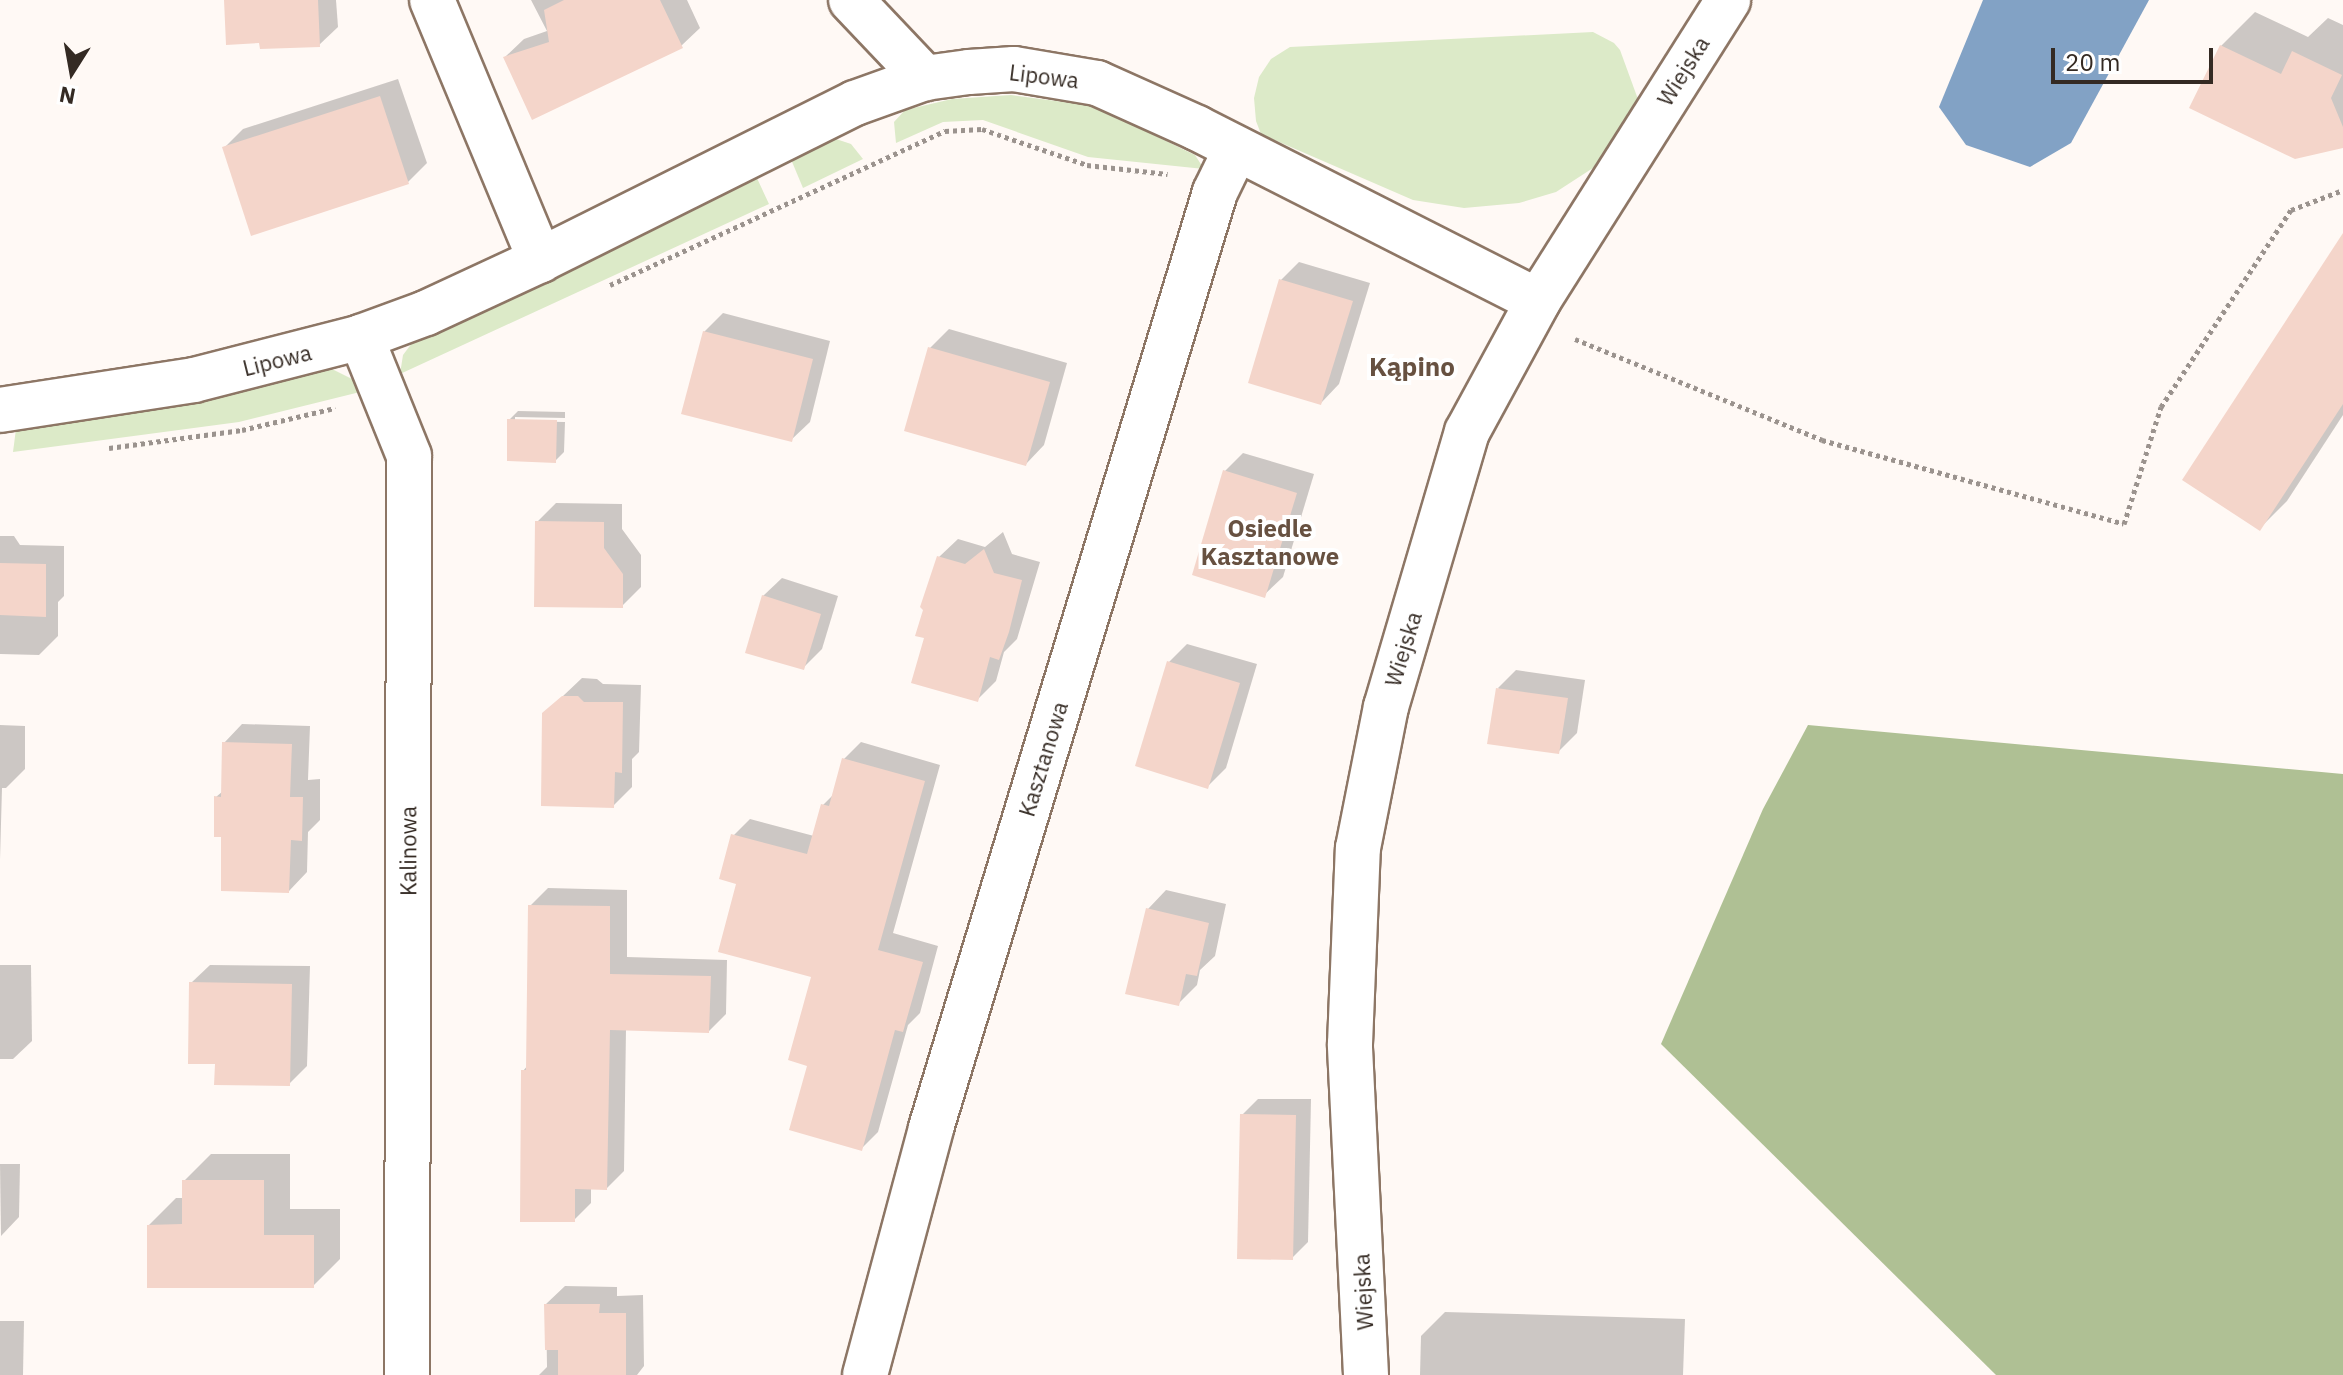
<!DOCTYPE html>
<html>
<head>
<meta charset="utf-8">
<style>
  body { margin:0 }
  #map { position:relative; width:2343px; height:1375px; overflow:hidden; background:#fff9f5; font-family:"IBM Plex Sans",sans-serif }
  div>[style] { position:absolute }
  .green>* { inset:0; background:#dceac8 }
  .forest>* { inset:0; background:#afc094 }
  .water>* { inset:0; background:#82a2c5 }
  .shadow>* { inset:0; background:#0003 }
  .building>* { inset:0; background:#f4d5ca }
  .path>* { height:5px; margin-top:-2.5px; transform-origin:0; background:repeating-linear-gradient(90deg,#9b938e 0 4px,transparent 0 8px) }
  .roads { filter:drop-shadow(2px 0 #8d7665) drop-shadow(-2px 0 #8d7665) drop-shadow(0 2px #8d7665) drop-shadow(0 -2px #8d7665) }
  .minor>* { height:44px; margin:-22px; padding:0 22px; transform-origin:22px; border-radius:22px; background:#fff }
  span { translate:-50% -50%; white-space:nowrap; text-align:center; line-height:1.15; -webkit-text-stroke:8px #fff; paint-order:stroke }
  .street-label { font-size:22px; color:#342a23 }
  .neighbourhood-label { font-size:24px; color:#675141; font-weight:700 }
  .quarter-label { font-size:26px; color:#675141; font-weight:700 }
  .north { position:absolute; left:32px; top:32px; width:80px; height:80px; -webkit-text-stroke:6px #fff; paint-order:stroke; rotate:191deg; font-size:22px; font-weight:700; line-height:32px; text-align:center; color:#342a23 }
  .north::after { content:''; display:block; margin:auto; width:28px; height:36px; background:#342a23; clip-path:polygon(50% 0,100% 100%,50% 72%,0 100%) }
  .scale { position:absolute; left:2051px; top:48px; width:162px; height:36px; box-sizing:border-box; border:4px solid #342a23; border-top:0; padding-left:10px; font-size:24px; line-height:28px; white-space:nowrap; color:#342a23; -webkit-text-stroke:6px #fff; paint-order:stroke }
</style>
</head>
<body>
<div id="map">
  <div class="green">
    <div style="clip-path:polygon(1593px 32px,1614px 43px,1620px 50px,1639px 102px,1593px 168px,1556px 192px,1519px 203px,1464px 208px,1413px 200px,1261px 134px,1256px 121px,1254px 98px,1259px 77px,1271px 59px,1290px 47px)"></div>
    <div style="clip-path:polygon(1011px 95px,1094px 106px,1195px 155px,1204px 169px,1088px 157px,983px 120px,943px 122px,896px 143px,894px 122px,905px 110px,952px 99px)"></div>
    <div style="clip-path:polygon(833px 138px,851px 144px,863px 159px,803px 188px,790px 157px)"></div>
    <div style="clip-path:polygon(756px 176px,769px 204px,400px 374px,403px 355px,415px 339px,609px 251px)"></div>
    <div style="clip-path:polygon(332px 369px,352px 379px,360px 392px,239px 422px,13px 452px,16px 429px)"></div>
  </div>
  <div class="forest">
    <div style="clip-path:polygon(1808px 725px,2343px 774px,2343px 1375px,1996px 1375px,1661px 1044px,1763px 809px)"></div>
  </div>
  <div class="water">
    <div style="clip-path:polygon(1983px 0,2149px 0,2071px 143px,2030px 167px,1966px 145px,1939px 107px)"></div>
  </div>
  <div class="shadow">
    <div style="clip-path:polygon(226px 0,336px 0,338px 27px,319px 45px,261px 41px)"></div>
    <div style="clip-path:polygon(531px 0,687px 0,700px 28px,681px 46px,505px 57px,524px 39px,547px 31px)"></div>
    <div style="clip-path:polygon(2255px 12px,2308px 37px,2328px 18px,2343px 25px,2343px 146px,2221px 46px)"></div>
    <div style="clip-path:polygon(398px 79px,427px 163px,408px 182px,224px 148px,243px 129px)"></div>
    <div style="clip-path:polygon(2343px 238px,2343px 415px,2287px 501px,2260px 528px)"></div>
    <div style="clip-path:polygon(1299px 262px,1370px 283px,1339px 384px,1321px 403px,1281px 280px)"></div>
    <div style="clip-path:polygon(723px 313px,830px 341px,810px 422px,791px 440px,704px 332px)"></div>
    <div style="clip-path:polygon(949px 329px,1067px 363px,1044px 445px,1026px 464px,930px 348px)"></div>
    <div style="clip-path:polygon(518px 411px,565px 412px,565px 418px,515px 417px,515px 421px,565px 422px,564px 452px,555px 461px,509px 420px)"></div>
    <div style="clip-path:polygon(1243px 453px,1314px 474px,1283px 577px,1264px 595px,1225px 471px)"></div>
    <div style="clip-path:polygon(556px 503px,622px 504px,622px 529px,641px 555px,641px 587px,622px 606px,537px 522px)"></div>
    <div style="clip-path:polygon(1003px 532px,1012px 554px,1040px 562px,1017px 639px,1004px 652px,996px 681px,978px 699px,926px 636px,925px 610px,939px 557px,958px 539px,985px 547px)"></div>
    <div style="clip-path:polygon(0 536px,14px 536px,20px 545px,64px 546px,64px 596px,58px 602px,58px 636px,39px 655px,0 654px)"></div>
    <div style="clip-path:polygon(782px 578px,838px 596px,822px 649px,804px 667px,763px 596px)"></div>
    <div style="clip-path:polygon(1187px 644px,1257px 664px,1226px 768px,1208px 786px,1169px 662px)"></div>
    <div style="clip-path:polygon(1516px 670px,1585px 680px,1577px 733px,1558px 752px,1498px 688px)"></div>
    <div style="clip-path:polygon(582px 678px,597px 679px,603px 684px,641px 685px,639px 752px,632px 759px,632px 787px,613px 806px,544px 714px)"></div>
    <div style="clip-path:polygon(242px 724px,310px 726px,308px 780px,320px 779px,320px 820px,308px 832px,307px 872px,289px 891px,224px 835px,216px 797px,223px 791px,224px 743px)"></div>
    <div style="clip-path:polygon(0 725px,25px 726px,25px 769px,6px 788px,2px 788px,0 860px)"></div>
    <div style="clip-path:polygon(861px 742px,940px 765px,893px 933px,938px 946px,920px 1013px,908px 1025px,878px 1132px,862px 1148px,809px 1064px,814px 975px,739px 882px,733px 836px,750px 819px,814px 836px,823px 805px,835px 793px,844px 759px)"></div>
    <div style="clip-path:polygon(548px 888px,627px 890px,627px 957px,727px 960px,726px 1014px,709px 1031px,626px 1029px,624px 1171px,607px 1188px,591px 1188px,591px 1203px,574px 1220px,523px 1071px,528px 1065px,530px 906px)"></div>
    <div style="clip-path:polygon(1166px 890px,1226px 904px,1215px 956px,1200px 970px,1197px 985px,1178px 1004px,1148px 909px)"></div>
    <div style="clip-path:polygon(0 965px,31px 965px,32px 1041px,13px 1059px,0 1059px)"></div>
    <div style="clip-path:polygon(210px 965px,310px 966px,307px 1066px,289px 1084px,217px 1062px,191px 983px)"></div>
    <div style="clip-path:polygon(1258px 1099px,1311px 1099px,1308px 1242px,1292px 1258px,1242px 1115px)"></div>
    <div style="clip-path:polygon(211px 1154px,290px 1154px,290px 1209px,340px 1209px,340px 1259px,313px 1286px,149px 1225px,176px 1198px,184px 1198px,184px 1181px)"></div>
    <div style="clip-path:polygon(0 1164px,20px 1164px,19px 1217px,1px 1236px)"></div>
    <div style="clip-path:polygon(565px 1286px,617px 1287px,617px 1296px,643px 1295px,644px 1366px,637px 1375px,539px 1375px,547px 1367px,546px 1304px)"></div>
    <div style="clip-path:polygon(1445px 1312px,1685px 1319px,1683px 1375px,1420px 1375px,1421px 1336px)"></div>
    <div style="clip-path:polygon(0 1321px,24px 1321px,23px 1375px,0 1375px)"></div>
  </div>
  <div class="building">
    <div style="clip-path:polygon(224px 0,318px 0,320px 47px,260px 49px,259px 43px,226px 45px)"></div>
    <div style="clip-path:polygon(564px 0,660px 0,683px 48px,532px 120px,503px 57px,549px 42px,544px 10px)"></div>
    <div style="clip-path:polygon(2220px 45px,2281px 74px,2292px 51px,2342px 75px,2331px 98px,2343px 127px,2343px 148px,2295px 159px,2189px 108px)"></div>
    <div style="clip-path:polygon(380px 96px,409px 184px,251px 236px,222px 147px)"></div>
    <div style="clip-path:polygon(2343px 233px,2343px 404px,2260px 531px,2182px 480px)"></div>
    <div style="clip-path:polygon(1279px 279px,1353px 301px,1321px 405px,1248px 383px)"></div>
    <div style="clip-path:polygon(703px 331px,813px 359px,792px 442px,681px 414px)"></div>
    <div style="clip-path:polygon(928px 347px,1050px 382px,1026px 466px,904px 431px)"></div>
    <div style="clip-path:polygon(507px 419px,557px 420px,556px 463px,507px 461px)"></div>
    <div style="clip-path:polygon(1223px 470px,1297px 493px,1265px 598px,1192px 575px)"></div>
    <div style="clip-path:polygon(535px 521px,604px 522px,604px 548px,623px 574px,623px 608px,534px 607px)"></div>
    <div style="clip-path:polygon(984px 549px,994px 573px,1022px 580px,1009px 632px,999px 660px,990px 657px,978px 702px,911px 683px,924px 638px,915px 636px,923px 610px,920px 607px,937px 556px,965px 564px)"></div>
    <div style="clip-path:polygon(0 563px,46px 564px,46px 617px,0 615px)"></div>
    <div style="clip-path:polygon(762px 595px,821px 614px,804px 670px,745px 653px)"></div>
    <div style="clip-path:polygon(1167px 661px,1240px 683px,1208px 789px,1135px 766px)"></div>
    <div style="clip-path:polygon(1496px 688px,1568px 698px,1559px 754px,1487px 744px)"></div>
    <div style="clip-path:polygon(562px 696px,578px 696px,584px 702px,623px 702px,622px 773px,615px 772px,614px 808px,541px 806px,542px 713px)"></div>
    <div style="clip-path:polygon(222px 742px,292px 744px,290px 797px,303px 797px,302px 841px,291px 840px,289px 893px,221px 891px,221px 837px,214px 837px,214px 796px,221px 797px)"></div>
    <div style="clip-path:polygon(842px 758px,925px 781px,878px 950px,923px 962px,903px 1032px,895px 1030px,862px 1151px,789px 1130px,807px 1066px,788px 1060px,811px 977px,718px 952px,736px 884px,719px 879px,731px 834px,807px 854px,821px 804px,829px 806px)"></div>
    <div style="clip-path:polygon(528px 905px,610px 906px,610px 974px,711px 976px,709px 1033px,610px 1030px,607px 1190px,575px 1189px,575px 1222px,520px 1222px,521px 1070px,526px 1070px)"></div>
    <div style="clip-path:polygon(1146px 908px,1209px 923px,1197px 976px,1186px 974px,1179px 1006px,1125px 994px)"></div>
    <div style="clip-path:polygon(189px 982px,292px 984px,290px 1086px,214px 1085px,215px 1064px,188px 1064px)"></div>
    <div style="clip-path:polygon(1240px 1114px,1296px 1115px,1293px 1260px,1237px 1259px)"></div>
    <div style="clip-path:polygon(182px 1180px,264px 1180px,264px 1235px,314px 1235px,314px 1288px,147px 1288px,147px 1225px,182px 1224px)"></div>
    <div style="clip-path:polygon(544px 1304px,600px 1304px,599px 1313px,626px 1313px,626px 1375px,558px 1375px,558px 1350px,545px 1350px)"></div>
  </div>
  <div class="path">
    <div style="left:610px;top:285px;width:369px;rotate:-24.7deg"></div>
    <div style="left:945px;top:131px;width:37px;rotate:-3deg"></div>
    <div style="left:982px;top:129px;width:111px;rotate:18.9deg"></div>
    <div style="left:1087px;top:165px;width:81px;rotate:6.4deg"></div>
    <div style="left:1575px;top:339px;width:267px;rotate:22.2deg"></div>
    <div style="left:1822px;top:440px;width:313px;rotate:15.5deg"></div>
    <div style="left:2124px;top:524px;width:123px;rotate:-72.5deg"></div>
    <div style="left:2161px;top:407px;width:236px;rotate:-56.6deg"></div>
    <div style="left:2291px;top:210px;width:56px;rotate:-21deg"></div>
    <div style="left:109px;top:448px;width:134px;rotate:-7.7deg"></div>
    <div style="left:242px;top:430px;width:96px;rotate:-13.3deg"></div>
  </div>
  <div class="roads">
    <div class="minor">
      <div style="left:432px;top:0;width:282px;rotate:67.4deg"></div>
      <div style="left:851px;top:0;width:108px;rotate:46.5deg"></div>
      <div style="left:361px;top:337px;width:128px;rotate:68deg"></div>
      <div style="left:409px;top:456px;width:919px;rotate:90.12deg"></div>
      <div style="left:0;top:410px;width:196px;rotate:-8.8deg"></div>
      <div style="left:194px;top:380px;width:172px;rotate:-14.4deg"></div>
      <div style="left:361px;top:337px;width:69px;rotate:-20.3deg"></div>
      <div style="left:426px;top:313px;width:126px;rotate:-24.9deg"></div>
      <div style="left:540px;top:260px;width:352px;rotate:-26.5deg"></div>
      <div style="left:855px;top:103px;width:74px;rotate:-19.7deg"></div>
      <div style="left:925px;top:78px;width:44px;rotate:-7.8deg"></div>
      <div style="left:969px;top:72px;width:45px;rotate:-3.8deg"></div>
      <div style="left:1014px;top:69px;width:84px;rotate:9.6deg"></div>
      <div style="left:1097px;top:83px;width:110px;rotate:24.2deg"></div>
      <div style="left:1197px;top:128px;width:382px;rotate:26.9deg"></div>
      <div style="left:865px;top:1375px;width:256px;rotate:-75deg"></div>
      <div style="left:931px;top:1128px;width:978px;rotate:-73.12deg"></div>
      <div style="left:1215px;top:192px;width:48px;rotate:-64deg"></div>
      <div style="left:1366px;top:1375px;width:331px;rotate:-92.8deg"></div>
      <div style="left:1350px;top:1044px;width:196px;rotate:-87.7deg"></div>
      <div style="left:1358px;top:848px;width:144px;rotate:-78.8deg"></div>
      <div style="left:1386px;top:707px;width:287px;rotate:-73.6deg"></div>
      <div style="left:1467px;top:432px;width:149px;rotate:-61.5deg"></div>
      <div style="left:1538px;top:301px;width:356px;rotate:-57.7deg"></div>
    </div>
  </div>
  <div class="street-label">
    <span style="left:1683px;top:71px;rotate:-58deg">Wiejska</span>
    <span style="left:1044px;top:76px;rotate:7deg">Lipowa</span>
    <span style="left:277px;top:360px;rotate:-14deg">Lipowa</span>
    <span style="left:1403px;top:649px;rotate:-73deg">Wiejska</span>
    <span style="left:1043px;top:759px;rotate:-73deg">Kasztanowa</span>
    <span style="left:408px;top:851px;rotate:-90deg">Kalinowa</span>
    <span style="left:1363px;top:1292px;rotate:-93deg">Wiejska</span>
  </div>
  <div class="neighbourhood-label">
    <span style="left:1270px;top:543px">Osiedle<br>Kasztanowe</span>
  </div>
  <div class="quarter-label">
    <span style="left:1412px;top:367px">Kąpino</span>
  </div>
  <div class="north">N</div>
  <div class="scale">20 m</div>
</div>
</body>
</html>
